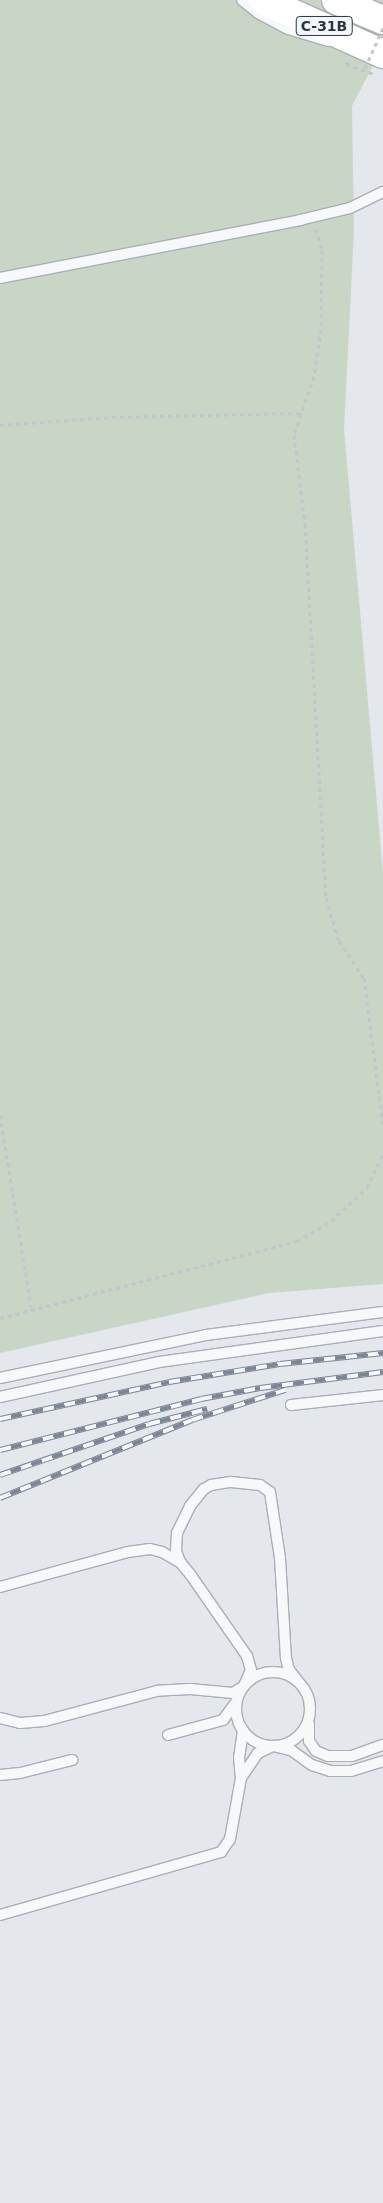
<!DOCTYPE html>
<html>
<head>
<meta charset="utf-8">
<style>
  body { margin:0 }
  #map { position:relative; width:383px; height:2203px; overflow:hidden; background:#e4e7ec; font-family:"DejaVu Sans",sans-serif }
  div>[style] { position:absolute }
  .green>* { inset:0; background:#c9d6c5 }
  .path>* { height:3px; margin-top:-1.5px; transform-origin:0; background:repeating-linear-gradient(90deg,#c2c5cb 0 4px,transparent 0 8px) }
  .roads { filter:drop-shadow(1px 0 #a9aeb7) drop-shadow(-1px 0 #a9aeb7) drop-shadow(0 1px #a9aeb7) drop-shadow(0 -1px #a9aeb7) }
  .lane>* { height:10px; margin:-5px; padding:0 5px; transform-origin:5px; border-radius:5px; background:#f7f8fa }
  .lane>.ring { margin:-5px; padding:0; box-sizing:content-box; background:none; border:10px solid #f7f8fa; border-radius:50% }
  .highway>* { height:28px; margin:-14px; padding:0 14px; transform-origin:14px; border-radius:14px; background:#fff }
  .rail>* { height:5.5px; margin-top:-2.75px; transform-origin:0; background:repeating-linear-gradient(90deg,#f4f6f9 0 11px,#7d8696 0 22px); box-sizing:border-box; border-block:1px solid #7d8696 }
  .path-bridge>* { height:3px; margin-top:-1.5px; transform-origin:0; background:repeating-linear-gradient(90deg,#c2c5cb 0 4px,transparent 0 8px) }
  span { translate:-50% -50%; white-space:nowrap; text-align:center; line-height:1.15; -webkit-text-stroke:4px #f4f6f9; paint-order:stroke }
  .shield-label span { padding:1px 4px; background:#f4f6f9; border:1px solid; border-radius:4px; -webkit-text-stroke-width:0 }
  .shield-label { font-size:14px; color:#2b3445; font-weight:700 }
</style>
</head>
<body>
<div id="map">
  <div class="green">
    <div style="clip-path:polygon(0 0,383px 0,383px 46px,352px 106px,354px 231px,344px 429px,383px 873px,383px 1284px,269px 1293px,0 1353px)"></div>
  </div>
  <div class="path">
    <div style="left:348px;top:62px;width:3px;rotate:135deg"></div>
    <div style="left:346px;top:64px;width:32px;rotate:20deg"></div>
    <div style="left:316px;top:229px;width:22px;rotate:74deg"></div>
    <div style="left:322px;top:250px;width:79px;rotate:90.7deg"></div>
    <div style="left:321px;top:329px;width:48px;rotate:98.5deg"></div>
    <div style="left:314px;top:376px;width:62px;rotate:108.7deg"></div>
    <div style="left:294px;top:435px;width:90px;rotate:83deg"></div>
    <div style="left:305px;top:524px;width:375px;rotate:86.8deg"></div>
    <div style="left:326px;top:898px;width:45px;rotate:73.2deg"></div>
    <div style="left:339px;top:941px;width:45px;rotate:56deg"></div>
    <div style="left:364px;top:978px;width:150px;rotate:82.7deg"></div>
    <div style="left:0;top:425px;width:112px;rotate:-4.1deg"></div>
    <div style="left:112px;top:417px;width:190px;rotate:-1.2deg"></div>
    <div style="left:0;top:1115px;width:194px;rotate:80.8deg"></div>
    <div style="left:0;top:1318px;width:307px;rotate:-14.5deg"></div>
    <div style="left:297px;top:1241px;width:39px;rotate:-30deg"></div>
    <div style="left:331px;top:1221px;width:49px;rotate:-42.5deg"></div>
    <div style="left:367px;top:1188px;width:39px;rotate:-66deg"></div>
  </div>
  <div class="roads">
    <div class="lane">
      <div style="left:242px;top:0;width:21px;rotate:39deg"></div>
      <div style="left:258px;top:13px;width:34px;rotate:28deg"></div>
      <div style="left:288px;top:29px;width:42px;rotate:16.7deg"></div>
      <div style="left:0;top:278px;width:306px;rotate:-10.9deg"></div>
      <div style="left:300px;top:220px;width:51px;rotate:-13.5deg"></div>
      <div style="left:350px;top:208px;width:37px;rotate:-26deg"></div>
      <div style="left:0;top:1378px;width:210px;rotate:-11.8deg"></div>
      <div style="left:206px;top:1335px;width:178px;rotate:-7.4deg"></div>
      <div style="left:0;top:1397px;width:163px;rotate:-12.4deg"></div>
      <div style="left:159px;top:1362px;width:226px;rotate:-7.9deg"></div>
      <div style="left:291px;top:1405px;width:93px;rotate:-6.2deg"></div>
      <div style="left:180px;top:1562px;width:12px;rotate:-110deg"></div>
      <div style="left:176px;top:1551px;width:18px;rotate:-87deg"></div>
      <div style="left:177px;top:1533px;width:30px;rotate:-64deg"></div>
      <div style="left:190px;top:1506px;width:22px;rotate:-51deg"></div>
      <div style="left:204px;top:1489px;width:8px;rotate:-30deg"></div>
      <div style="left:211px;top:1485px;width:20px;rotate:-9deg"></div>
      <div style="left:231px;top:1482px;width:29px;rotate:6deg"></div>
      <div style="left:260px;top:1485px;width:12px;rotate:35deg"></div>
      <div style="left:270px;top:1492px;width:67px;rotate:81.4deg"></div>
      <div style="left:280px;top:1558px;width:100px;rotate:86.6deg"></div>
      <div style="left:286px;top:1658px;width:12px;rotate:76deg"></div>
      <div style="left:289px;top:1670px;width:14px;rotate:51deg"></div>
      <div style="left:0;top:1587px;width:133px;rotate:-15.3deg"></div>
      <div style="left:128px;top:1552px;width:22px;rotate:-8deg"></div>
      <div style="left:150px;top:1549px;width:12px;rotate:14deg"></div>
      <div style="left:162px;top:1552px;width:22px;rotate:30deg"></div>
      <div style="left:181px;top:1563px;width:14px;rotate:51deg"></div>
      <div style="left:190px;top:1574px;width:100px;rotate:55.2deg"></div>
      <div style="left:247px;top:1656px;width:15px;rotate:74deg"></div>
      <div style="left:251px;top:1670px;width:17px;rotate:114deg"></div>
      <div style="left:244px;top:1686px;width:13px;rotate:148deg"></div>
      <div style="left:233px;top:1693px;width:43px;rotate:-174.7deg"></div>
      <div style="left:190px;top:1689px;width:33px;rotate:177deg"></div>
      <div style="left:157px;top:1691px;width:117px;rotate:165.1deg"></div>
      <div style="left:44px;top:1721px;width:24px;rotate:175deg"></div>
      <div style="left:20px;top:1723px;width:21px;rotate:-166deg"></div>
      <div class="ring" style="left:236px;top:1672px;width:64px;height:64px"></div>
      <div style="left:309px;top:1724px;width:17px;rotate:90deg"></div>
      <div style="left:309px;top:1741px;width:12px;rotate:55deg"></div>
      <div style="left:316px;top:1751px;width:13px;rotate:23deg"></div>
      <div style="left:328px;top:1756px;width:24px"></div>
      <div style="left:352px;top:1756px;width:33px;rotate:-20deg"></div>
      <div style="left:243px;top:1730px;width:27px;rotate:98deg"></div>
      <div style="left:239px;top:1757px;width:21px;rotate:85deg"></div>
      <div style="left:241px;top:1778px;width:30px;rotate:-56deg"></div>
      <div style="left:258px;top:1753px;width:17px;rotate:-25deg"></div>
      <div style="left:273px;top:1746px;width:18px;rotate:13deg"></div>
      <div style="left:291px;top:1750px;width:26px;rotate:36deg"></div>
      <div style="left:312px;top:1765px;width:19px;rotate:18deg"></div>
      <div style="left:330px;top:1771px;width:21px"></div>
      <div style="left:351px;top:1771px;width:34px;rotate:-17deg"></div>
      <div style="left:168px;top:1735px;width:57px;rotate:-15.3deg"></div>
      <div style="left:223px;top:1720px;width:22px;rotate:-54deg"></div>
      <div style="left:0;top:1775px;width:20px;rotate:-6deg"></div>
      <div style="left:20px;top:1773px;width:54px;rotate:-14deg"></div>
      <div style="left:0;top:1915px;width:230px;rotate:-15.9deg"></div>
      <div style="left:221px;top:1852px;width:16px;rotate:-55deg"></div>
      <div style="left:230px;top:1839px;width:62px;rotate:-79.8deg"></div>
    </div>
    <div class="highway">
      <div style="left:263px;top:0;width:132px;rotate:24.2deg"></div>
      <div style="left:336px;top:0;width:51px;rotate:23.1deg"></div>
    </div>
  </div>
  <div class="rail">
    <div style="left:0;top:1419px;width:173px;rotate:-12.3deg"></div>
    <div style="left:169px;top:1382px;width:112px;rotate:-9.2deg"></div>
    <div style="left:280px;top:1364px;width:104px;rotate:-6.1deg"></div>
    <div style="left:0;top:1450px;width:207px;rotate:-14.2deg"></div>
    <div style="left:201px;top:1399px;width:60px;rotate:-10.6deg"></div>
    <div style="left:260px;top:1388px;width:124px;rotate:-7.4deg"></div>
    <div style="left:0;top:1475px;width:157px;rotate:-18.9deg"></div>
    <div style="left:149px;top:1424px;width:60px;rotate:-14.5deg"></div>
    <div style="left:0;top:1498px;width:207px;rotate:-22.1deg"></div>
    <div style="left:192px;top:1420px;width:98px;rotate:-17.9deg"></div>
  </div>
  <div class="path-bridge">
    <div style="left:365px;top:68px;width:44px;rotate:-65.8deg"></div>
  </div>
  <div class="shield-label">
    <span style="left:324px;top:26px">C-31B</span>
  </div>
</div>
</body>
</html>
